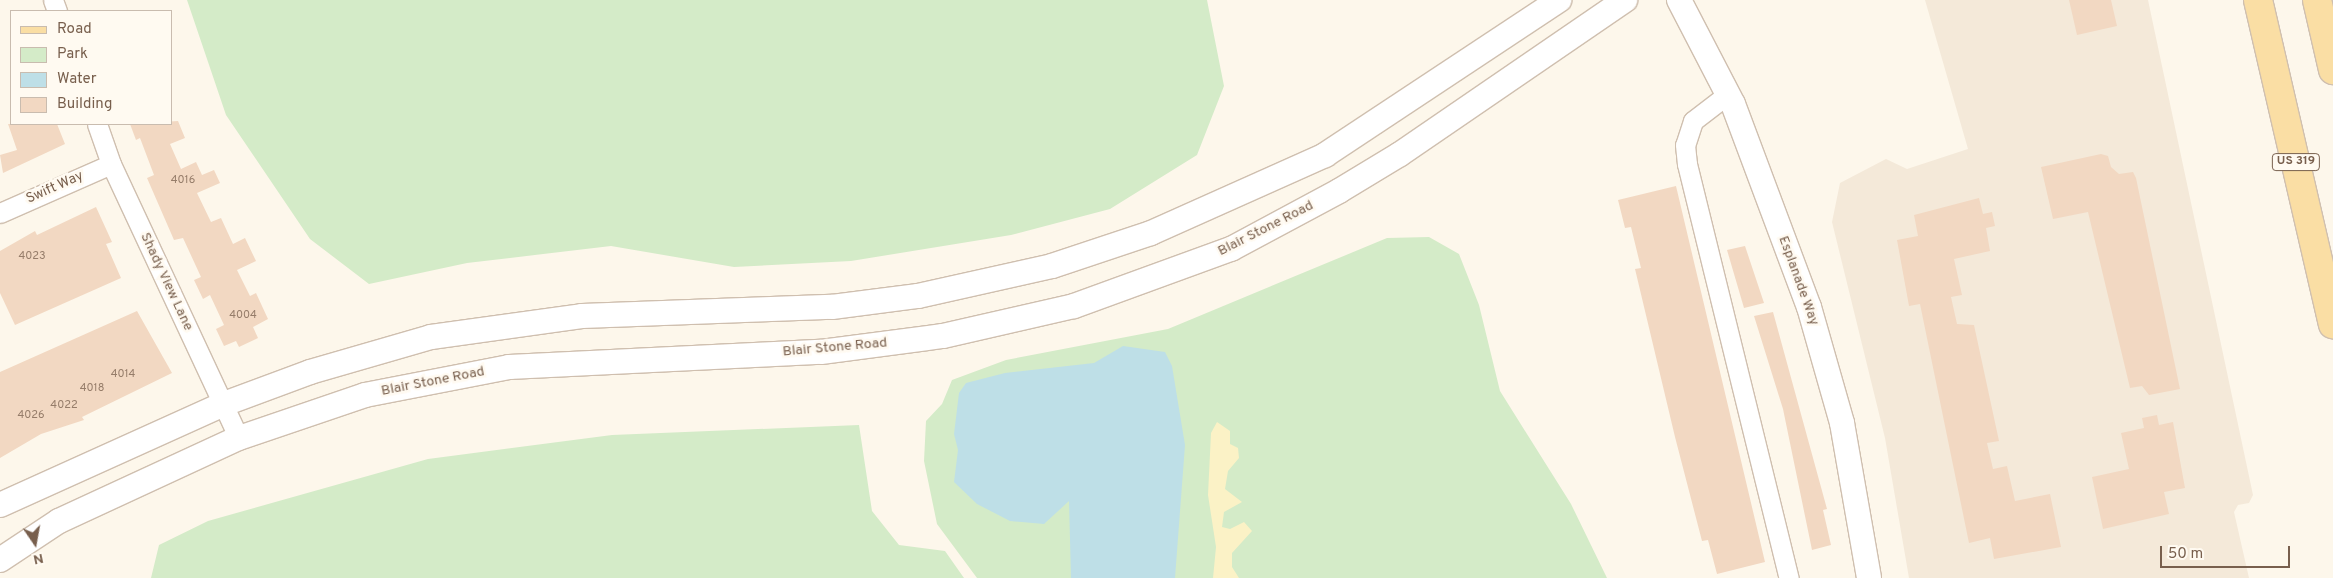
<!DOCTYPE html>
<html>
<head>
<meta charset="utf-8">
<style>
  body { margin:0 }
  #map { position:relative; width:2333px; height:578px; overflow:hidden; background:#fdf7eb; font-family:Overpass,sans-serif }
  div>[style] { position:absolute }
  .residential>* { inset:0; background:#f4e9d9 }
  .green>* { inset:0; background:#d4ebc8 }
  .sand>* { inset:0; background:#fbf2c6 }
  .water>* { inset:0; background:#bedfe7 }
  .building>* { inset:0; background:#f2d8c2 }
  .roads { filter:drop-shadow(1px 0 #cfbfaf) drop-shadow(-1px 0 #cfbfaf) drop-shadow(0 1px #cfbfaf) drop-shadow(0 -1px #cfbfaf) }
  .minor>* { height:19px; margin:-9.5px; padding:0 9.5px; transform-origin:9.5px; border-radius:9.5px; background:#fff }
  .tertiary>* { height:24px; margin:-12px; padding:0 12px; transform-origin:12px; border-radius:12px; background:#fff }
  .primary>* { height:28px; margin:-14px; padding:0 14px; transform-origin:14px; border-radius:14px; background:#fadea4 }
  span { translate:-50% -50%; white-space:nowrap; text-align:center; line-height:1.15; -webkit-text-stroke:5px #fffaf1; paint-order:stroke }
  .number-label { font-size:11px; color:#967d6a }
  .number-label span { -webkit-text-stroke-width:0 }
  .shield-label span { padding:1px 4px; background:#fffaf1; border:1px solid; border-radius:4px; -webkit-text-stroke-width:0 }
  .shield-label { font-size:12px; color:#785f4d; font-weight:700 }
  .street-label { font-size:14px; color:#785f4d }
  .legend { position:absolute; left:10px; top:10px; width:162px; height:115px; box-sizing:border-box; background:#fffaf1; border:1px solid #c9bcaf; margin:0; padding:6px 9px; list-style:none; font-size:15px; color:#785f4d }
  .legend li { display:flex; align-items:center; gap:10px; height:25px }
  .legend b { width:25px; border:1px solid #c9bcaf }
  .north { position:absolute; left:10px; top:518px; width:50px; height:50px; -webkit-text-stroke:4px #fffaf1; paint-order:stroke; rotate:168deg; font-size:14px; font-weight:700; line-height:20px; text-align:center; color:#785f4d }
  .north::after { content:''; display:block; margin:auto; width:18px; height:22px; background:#785f4d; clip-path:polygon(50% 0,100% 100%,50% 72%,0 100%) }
  .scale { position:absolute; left:2160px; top:546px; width:130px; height:22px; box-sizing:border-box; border:2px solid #785f4d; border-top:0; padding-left:6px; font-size:15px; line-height:18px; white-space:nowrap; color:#785f4d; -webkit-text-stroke:4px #fffaf1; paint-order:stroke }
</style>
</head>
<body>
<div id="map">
  <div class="residential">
    <div style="clip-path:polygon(1925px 0,2148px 0,2253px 495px,2249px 503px,2238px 505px,2234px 512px,2249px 578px,1909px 578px,1885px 438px,1832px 222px,1840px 183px,1886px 159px,1907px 169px,1968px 149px)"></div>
  </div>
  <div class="green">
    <div style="clip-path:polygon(187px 0,1207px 0,1224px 86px,1197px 155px,1110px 209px,1011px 235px,851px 261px,734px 267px,611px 246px,467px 263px,369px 284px,310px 239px,226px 115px)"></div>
    <div style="clip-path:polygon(1429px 237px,1459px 254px,1479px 305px,1500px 391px,1571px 504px,1607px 578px,977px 578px,937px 524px,924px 461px,926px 421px,942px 404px,952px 380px,1006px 360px,1168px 329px,1387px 238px)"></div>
    <div style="clip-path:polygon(859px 425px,872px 511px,899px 545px,945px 551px,964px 578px,151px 578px,159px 545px,208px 521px,428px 459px,612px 435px)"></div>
  </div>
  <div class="sand">
    <div style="clip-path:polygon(1217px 422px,1230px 431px,1230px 444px,1238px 448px,1239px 458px,1228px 471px,1225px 489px,1242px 502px,1224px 512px,1222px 527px,1230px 529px,1244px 522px,1252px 531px,1232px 553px,1232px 567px,1239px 578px,1213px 578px,1216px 547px,1208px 495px,1211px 433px)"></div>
  </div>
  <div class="water">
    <div style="clip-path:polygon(1123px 346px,1165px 352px,1172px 366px,1185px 445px,1175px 578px,1071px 578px,1069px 501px,1044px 524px,1010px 521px,977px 504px,954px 482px,958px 450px,954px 434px,959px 393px,966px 383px,1005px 373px,1094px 363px)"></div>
  </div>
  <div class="building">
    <div style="clip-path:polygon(2069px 0,2111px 0,2117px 26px,2077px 35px)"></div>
    <div style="clip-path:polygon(178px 121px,185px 138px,170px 144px,181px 169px,196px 162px,202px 175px,214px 170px,220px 183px,197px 193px,211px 222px,221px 218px,233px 244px,245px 238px,256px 261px,237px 270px,250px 296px,256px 293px,268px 319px,253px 327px,258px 338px,239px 347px,236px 341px,224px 346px,216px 329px,224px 325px,210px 295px,203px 299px,194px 280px,201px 277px,183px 238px,174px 240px,147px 178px,154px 175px,140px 138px,136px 140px,130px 124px)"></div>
    <div style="clip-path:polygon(8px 124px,57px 124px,65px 144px,3px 173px,0 155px,17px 150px)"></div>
    <div style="clip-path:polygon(2101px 154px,2108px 156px,2111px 167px,2119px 174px,2133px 172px,2136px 178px,2180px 389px,2149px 395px,2142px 386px,2130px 388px,2088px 212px,2053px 219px,2041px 167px)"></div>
    <div style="clip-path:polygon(1676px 186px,1765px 562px,1717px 574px,1708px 540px,1702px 541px,1675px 437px,1635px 269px,1641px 268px,1631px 227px,1625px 228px,1618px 200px)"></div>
    <div style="clip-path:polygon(1979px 198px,1983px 214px,1992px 212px,1995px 226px,1986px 228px,1990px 251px,1954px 259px,1962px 295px,1951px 297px,1957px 324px,1974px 325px,1999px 441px,1987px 443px,1993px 469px,2007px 466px,2015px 501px,2050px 494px,2061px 547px,1994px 559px,1990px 538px,1969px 543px,1920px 304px,1909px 306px,1897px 240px,1918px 236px,1914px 215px)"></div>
    <div style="clip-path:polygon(96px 207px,112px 242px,106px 244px,121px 278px,15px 325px,0 293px,0 251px,35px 231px,37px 235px)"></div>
    <div style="clip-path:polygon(1745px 246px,1764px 303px,1744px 308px,1727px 250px)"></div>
    <div style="clip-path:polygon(137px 311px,172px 373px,82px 417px,84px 420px,41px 434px,0 458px,0 372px)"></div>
    <div style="clip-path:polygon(1773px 312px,1827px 509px,1823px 510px,1831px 545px,1812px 550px,1783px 409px,1754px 316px)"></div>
    <div style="clip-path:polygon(2157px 415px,2159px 425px,2173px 422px,2185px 488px,2164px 492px,2169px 514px,2103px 529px,2092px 477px,2129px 469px,2121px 433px,2144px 428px,2142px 418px)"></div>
  </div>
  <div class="roads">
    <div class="minor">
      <div style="left:53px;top:0;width:12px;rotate:70deg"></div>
      <div style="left:1728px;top:94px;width:44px;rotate:142.4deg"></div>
      <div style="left:1693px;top:121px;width:25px;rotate:108deg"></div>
      <div style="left:1685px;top:145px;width:19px;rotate:84deg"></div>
      <div style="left:1687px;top:164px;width:426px;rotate:76.2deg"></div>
      <div style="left:97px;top:124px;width:42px;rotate:70.7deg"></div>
      <div style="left:111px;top:164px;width:302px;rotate:65deg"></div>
      <div style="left:0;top:213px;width:121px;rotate:-23.8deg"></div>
    </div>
    <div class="tertiary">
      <div style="left:1679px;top:0;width:117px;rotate:62.6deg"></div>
      <div style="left:1733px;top:104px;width:217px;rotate:69.5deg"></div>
      <div style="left:1809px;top:307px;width:121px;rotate:74.1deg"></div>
      <div style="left:1842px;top:423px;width:157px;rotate:80.1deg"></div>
      <div style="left:0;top:505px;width:246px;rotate:-24.3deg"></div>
      <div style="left:224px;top:404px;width:92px;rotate:-20.4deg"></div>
      <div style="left:310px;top:372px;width:126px;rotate:-16.1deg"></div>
      <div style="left:431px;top:337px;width:152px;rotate:-7.9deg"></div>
      <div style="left:582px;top:316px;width:250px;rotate:-2.1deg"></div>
      <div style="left:832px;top:307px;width:87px;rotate:-7.3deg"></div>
      <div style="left:918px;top:296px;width:137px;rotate:-12.6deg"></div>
      <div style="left:1052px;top:266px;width:104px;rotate:-18.4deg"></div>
      <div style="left:1151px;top:233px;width:191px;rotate:-24.1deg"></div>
      <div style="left:1325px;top:155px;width:281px;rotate:-33.5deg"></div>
      <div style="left:0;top:560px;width:71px;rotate:-33.5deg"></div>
      <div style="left:59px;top:521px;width:198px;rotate:-24.8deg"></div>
      <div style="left:239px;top:438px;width:133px;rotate:-18.8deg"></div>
      <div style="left:365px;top:395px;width:147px;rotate:-11deg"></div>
      <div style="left:509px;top:367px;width:312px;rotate:-2.8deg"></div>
      <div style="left:821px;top:352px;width:123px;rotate:-7.5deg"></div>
      <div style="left:943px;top:336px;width:134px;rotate:-12.9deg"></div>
      <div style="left:1074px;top:306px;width:167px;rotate:-20deg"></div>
      <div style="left:1231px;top:249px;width:123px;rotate:-28.2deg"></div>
      <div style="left:1339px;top:191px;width:71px;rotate:-31.2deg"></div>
      <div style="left:1400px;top:154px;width:273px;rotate:-34.4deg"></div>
    </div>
    <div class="primary">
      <div style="left:2258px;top:0;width:333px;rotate:77deg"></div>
      <div style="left:2317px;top:0;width:72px;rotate:77.1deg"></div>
    </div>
  </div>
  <div class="number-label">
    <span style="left:183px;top:180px">4016</span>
    <span style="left:32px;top:256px">4023</span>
    <span style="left:243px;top:315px">4004</span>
    <span style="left:123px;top:374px">4014</span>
    <span style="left:92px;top:388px">4018</span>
    <span style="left:64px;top:405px">4022</span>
    <span style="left:31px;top:415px">4026</span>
  </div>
  <div class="shield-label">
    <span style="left:2296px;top:162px">US 319</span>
  </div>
  <div class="street-label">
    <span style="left:55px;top:188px;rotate:-24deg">Swift Way</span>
    <span style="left:1266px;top:229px;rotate:-27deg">Blair Stone Road</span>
    <span style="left:1798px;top:281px;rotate:70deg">Esplanade Way</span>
    <span style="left:166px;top:282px;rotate:65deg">Shady View Lane</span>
    <span style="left:835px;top:348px;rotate:-5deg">Blair Stone Road</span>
    <span style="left:433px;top:382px;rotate:-11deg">Blair Stone Road</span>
  </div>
  <ul class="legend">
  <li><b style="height:6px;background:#fadea4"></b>Road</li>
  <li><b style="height:14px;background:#d4ebc8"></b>Park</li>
  <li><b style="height:14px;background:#bedfe7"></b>Water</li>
  <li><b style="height:14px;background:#f2d8c2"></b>Building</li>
  </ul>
  <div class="north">N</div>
  <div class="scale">50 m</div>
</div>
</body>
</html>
